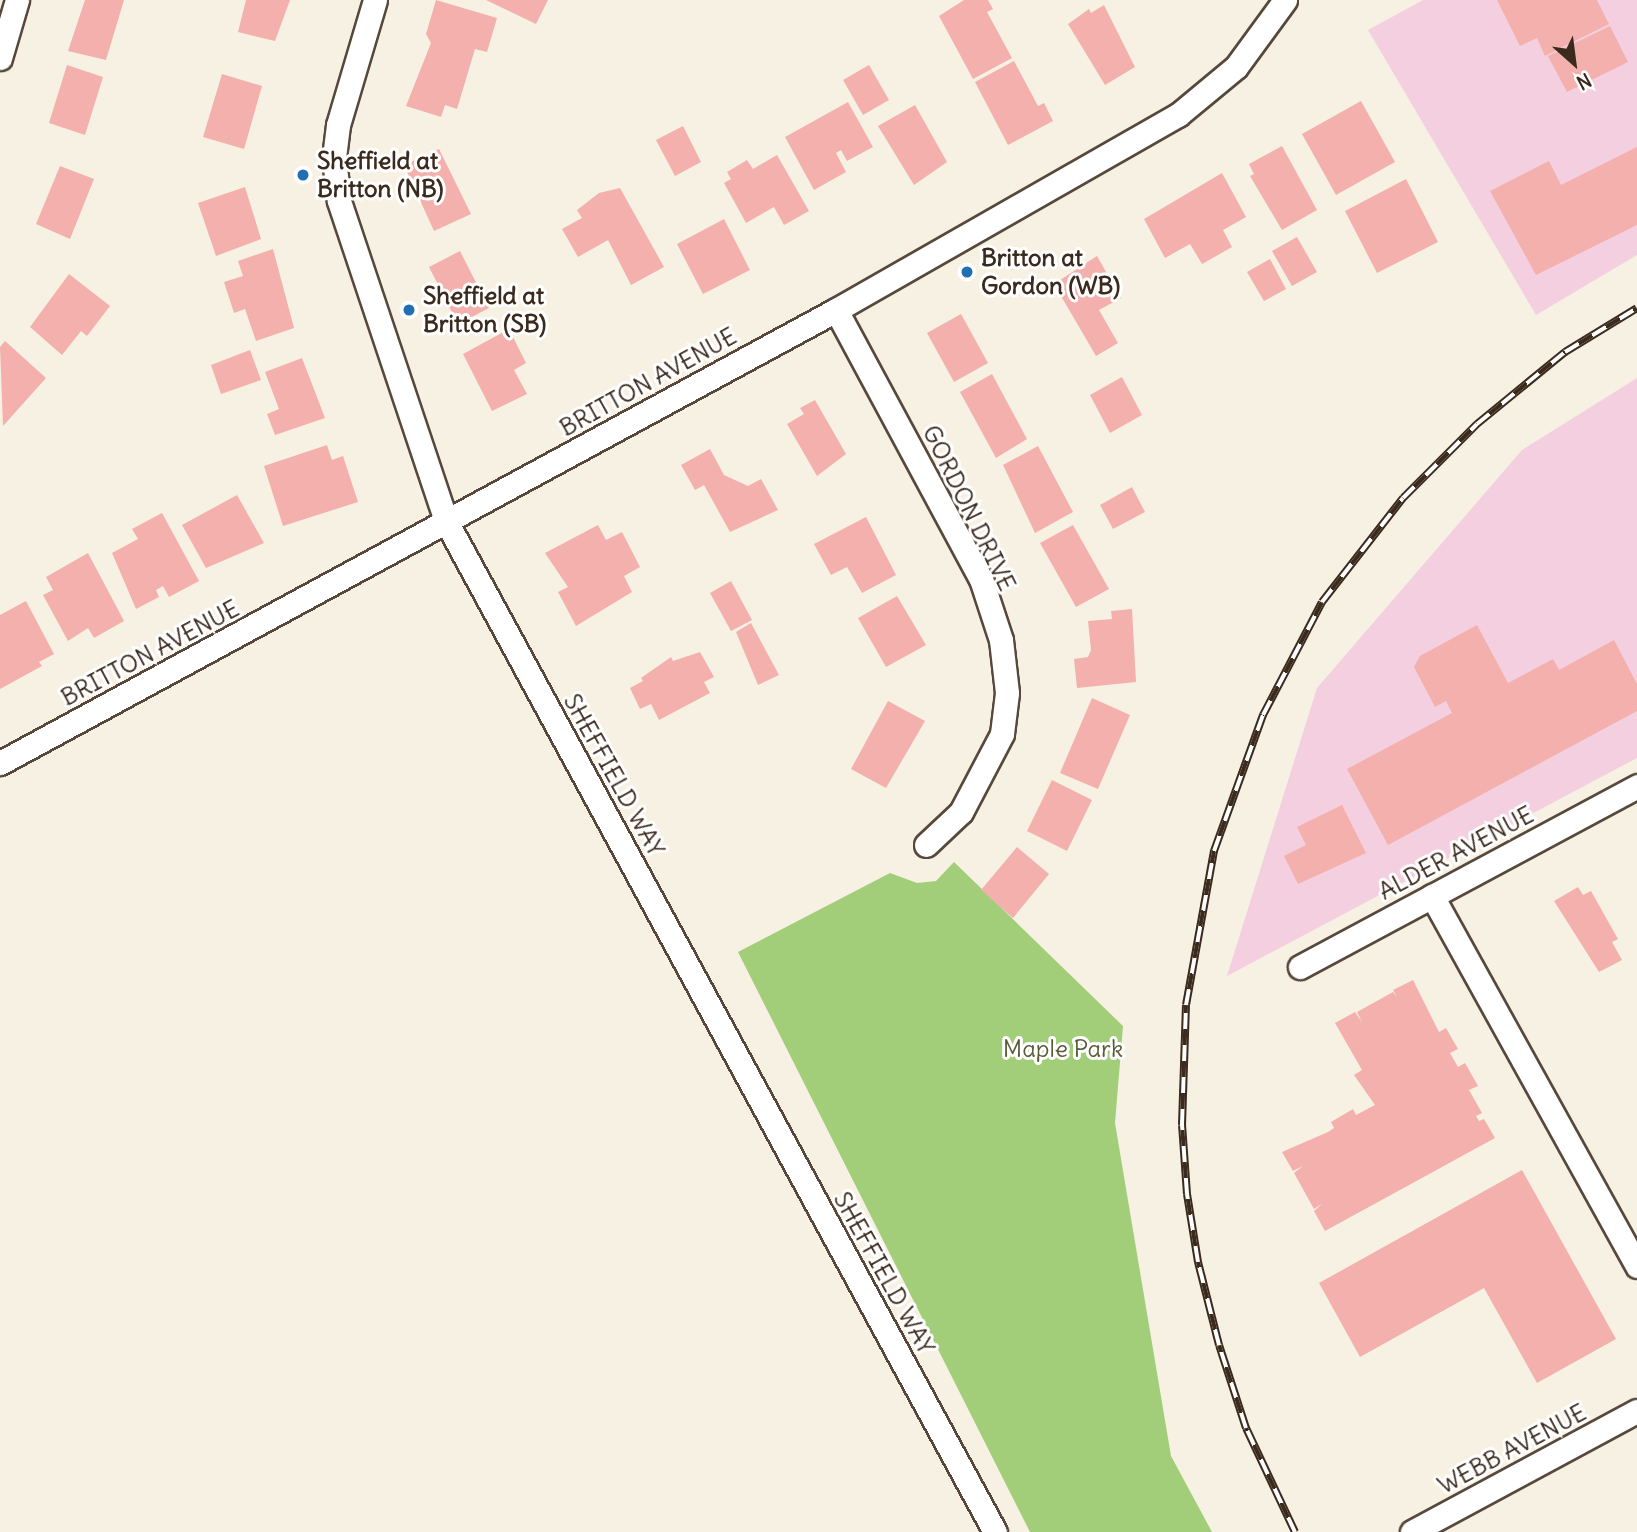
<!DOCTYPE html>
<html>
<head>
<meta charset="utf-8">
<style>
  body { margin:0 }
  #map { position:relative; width:1637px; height:1532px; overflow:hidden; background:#f6f1e2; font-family:Delius,sans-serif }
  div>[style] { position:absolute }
  .built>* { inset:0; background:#f3cfdf }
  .green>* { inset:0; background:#a2cd79 }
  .building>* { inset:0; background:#f3b0ad }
  .roads { filter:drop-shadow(2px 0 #57483b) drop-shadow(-2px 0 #57483b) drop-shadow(0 2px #57483b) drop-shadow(0 -2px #57483b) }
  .street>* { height:23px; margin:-11.5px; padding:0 11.5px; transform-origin:11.5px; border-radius:11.5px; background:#fff }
  .rail>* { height:8px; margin-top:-4px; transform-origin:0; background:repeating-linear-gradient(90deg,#fff 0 16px,#3b2a1e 0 32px); box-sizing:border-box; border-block:2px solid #3b2a1e }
  .dots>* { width:19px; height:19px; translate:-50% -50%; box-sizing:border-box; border:4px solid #fff; border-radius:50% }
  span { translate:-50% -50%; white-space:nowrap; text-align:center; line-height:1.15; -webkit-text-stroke:6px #fff; paint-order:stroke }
  .poi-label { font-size:24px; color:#3b2a1e; font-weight:700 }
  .left { translate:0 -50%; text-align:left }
  .street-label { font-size:24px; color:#3b2a1e }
  .park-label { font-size:24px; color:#5a5b39 }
  .north { position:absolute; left:1539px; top:28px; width:70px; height:70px; -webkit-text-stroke:5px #fff; paint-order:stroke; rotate:152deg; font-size:19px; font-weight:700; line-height:28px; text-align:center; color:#3b2a1e }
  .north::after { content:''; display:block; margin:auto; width:24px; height:32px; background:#3b2a1e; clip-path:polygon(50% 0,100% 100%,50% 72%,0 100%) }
</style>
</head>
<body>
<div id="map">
  <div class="built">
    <div style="clip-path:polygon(1423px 0,1637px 0,1637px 255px,1536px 315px,1368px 30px)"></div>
    <div style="clip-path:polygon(1637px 378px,1637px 758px,1227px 976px,1317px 688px,1522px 450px)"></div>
  </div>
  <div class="green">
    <div style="clip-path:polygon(954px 862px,1123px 1026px,1115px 1123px,1171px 1456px,1212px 1532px,1030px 1532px,738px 952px,890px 873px,917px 883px,936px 881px)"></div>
  </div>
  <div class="building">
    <div style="clip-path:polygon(85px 0,124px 0,106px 60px,68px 51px)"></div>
    <div style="clip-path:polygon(246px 0,290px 0,275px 41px,238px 32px)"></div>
    <div style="clip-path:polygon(436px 0,497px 18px,487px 52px,475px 49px,457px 109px,445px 105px,441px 117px,406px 106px,431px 43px,426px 34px)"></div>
    <div style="clip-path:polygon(486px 0,548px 0,536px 24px)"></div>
    <div style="clip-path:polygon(964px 0,988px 0,993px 9px,987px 12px,1012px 58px,973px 79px,939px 16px)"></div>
    <div style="clip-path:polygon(1497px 0,1597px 0,1609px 24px,1545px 56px,1537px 38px,1520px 46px)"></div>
    <div style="clip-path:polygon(1104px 5px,1135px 67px,1105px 85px,1068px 24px,1089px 9px,1091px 13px)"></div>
    <div style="clip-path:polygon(1610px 26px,1628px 62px,1567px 92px,1548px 56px)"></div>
    <div style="clip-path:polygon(1014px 61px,1038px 106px,1044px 103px,1053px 121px,1008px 145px,975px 82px)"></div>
    <div style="clip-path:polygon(67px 65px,103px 77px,85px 135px,49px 123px)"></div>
    <div style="clip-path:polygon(869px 65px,889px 100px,863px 115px,843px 80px)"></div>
    <div style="clip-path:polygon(222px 74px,262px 86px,244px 149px,203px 137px)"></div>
    <div style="clip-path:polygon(1361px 101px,1395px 162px,1336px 195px,1302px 134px)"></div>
    <div style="clip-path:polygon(848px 102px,873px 147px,847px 161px,841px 150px,836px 153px,846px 172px,814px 190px,785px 137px)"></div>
    <div style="clip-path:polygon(915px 105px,947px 162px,914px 185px,878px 126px)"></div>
    <div style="clip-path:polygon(683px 126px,701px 162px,675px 176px,656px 140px)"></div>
    <div style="clip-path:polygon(1282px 146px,1317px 210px,1282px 230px,1250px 176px,1254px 174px,1249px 164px)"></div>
    <div style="clip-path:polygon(1637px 147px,1637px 225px,1536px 275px,1490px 191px,1549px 161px,1561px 185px)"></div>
    <div style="clip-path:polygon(439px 149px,471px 214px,434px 231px,404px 165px)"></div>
    <div style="clip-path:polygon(777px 155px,809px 211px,784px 225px,774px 207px,746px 223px,724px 183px,731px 179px,727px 172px,747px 160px,753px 169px)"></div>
    <div style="clip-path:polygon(60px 166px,94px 179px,70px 239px,36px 224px)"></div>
    <div style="clip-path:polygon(1222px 173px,1246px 217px,1223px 230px,1232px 247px,1202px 264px,1190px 244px,1165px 258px,1144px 219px)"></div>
    <div style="clip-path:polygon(1406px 179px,1438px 242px,1377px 273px,1345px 211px)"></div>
    <div style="clip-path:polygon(245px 187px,261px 239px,216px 256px,198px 203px)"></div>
    <div style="clip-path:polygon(620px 188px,664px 267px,631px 285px,608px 240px,578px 257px,562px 229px,582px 218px,577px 210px,599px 193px)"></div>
    <div style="clip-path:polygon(724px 219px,750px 270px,703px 294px,677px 244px)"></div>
    <div style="clip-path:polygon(1297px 237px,1317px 272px,1292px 286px,1272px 251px)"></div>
    <div style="clip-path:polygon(273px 249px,294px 328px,256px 341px,245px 309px,234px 313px,224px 282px,243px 276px,238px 261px)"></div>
    <div style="clip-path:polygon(460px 251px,489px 308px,458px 324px,429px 267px)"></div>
    <div style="clip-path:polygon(1097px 256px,1121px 298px,1099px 310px,1118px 343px,1096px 356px,1054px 284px)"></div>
    <div style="clip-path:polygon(1270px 259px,1286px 289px,1264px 301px,1247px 272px)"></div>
    <div style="clip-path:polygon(69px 274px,110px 306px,87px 336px,81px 331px,62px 355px,30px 327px)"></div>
    <div style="clip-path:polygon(961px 314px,988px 363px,954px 382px,927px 333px)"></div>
    <div style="clip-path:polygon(509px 329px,526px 363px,514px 370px,527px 394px,492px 411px,463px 354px)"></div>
    <div style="clip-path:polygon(5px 341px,46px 378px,3px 426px,0 347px)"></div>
    <div style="clip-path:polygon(250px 350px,261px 380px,221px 394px,211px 365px)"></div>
    <div style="clip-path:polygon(302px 358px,325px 418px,275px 435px,267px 414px,279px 409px,265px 372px)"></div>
    <div style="clip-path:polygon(992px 374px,1027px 439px,996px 458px,960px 392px)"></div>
    <div style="clip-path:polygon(1122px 377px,1142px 415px,1110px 433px,1090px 395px)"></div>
    <div style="clip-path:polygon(815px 400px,846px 454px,817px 476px,787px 424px,804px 414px,800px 408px)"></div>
    <div style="clip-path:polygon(327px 445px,332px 460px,343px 456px,358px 502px,283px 526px,264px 466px)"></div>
    <div style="clip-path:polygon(1038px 446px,1073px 512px,1035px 533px,1003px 465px)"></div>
    <div style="clip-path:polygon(710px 449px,724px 475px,748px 486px,761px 479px,778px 510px,730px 532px,704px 485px,695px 490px,681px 465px)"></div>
    <div style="clip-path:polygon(1132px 487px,1145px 512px,1113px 529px,1100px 505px)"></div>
    <div style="clip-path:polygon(237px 495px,264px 543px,206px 568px,182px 525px)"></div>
    <div style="clip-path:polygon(162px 513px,199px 581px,169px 597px,163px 586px,156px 590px,159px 597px,136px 609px,112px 553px,138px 539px,132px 529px)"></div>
    <div style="clip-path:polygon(866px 517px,896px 575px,862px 593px,847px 567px,831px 575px,814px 544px)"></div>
    <div style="clip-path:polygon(598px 525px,606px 540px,622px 532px,640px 567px,624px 576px,632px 592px,576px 626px,558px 592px,568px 587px,545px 553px)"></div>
    <div style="clip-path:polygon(1073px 525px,1109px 589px,1076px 607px,1040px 543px)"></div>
    <div style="clip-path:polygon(88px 553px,124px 621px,94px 638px,88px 628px,68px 641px,43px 595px,53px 590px,46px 577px)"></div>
    <div style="clip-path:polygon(731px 581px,752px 620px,731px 631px,710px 593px)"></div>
    <div style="clip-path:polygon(897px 596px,926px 645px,886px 667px,858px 618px)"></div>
    <div style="clip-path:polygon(26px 601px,54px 654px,39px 662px,42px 666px,0 689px,0 615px)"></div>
    <div style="clip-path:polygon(1132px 609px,1136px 682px,1077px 688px,1074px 659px,1088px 657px,1091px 650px,1088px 621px,1112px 619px,1111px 611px)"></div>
    <div style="clip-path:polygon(751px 623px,779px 675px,758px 685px,736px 632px)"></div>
    <div style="clip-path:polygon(1477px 625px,1508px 683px,1553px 659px,1559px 670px,1614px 640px,1637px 684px,1637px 711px,1388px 845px,1347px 769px,1452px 713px,1446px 701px,1435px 707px,1414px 667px,1420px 656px)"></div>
    <div style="clip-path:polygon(700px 652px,714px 677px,704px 682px,710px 693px,659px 720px,651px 704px,640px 709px,630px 688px,643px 681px,641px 678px,671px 657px,673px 661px)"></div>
    <div style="clip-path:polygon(1092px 698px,1130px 715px,1098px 789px,1060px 773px)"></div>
    <div style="clip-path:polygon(888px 701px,925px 721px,886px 788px,851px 769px)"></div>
    <div style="clip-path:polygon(1052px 780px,1092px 800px,1067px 851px,1027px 831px)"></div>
    <div style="clip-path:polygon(1342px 805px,1366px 853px,1298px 884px,1284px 856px,1306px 845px,1297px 827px)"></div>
    <div style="clip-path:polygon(1017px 847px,1049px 874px,1013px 918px,981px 890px)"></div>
    <div style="clip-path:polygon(1578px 887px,1583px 895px,1591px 891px,1618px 939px,1612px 942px,1622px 960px,1599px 972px,1554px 901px)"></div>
    <div style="clip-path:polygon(1413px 980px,1439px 1032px,1446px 1028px,1458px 1049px,1450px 1053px,1458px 1067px,1465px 1063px,1478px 1086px,1469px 1090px,1482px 1113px,1476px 1116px,1479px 1121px,1484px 1119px,1495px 1138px,1325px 1231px,1314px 1211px,1323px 1203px,1314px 1209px,1294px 1173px,1303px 1166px,1293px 1171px,1282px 1152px,1328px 1132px,1334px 1128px,1331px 1122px,1353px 1109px,1356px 1115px,1375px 1105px,1354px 1075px,1362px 1070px,1335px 1023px,1355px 1012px,1362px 1022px,1357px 1012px,1393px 992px,1397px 997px,1393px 990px)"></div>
    <div style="clip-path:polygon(1522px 1170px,1616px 1339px,1537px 1383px,1484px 1288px,1360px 1357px,1319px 1283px)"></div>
  </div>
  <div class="roads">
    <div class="street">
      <div style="left:375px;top:0;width:130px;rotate:106.5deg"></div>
      <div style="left:338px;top:125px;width:34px;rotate:97deg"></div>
      <div style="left:334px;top:159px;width:42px;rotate:83.2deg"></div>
      <div style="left:339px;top:201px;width:340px;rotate:71.5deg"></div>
      <div style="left:447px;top:523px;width:1148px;rotate:61.49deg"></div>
      <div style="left:0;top:58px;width:60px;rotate:-73.7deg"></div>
      <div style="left:836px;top:310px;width:306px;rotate:61.7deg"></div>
      <div style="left:981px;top:579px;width:64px;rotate:71.8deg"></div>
      <div style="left:1001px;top:640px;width:53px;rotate:83.5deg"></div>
      <div style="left:1007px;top:693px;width:41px;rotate:97deg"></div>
      <div style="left:1002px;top:734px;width:88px;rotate:117.7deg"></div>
      <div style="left:961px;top:812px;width:48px;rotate:136.7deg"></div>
      <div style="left:0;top:763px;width:951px;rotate:-28.45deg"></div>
      <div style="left:836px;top:310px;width:394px;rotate:-29.7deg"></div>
      <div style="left:1178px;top:115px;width:75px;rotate:-39.6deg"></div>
      <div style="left:1236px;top:67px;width:83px;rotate:-53.8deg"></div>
      <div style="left:1432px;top:896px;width:423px;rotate:61deg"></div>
      <div style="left:1300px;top:967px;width:383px;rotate:-28.2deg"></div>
      <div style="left:1412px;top:1532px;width:255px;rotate:-28.3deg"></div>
    </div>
  </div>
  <div class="rail">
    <div style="left:1295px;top:1532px;width:115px;rotate:-115.2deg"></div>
    <div style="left:1246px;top:1428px;width:87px;rotate:-108deg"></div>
    <div style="left:1219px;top:1345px;width:86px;rotate:-104.2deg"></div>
    <div style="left:1198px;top:1262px;width:69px;rotate:-99.2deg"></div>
    <div style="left:1187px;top:1194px;width:69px;rotate:-94.1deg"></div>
    <div style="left:1182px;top:1125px;width:120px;rotate:-88.1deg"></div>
    <div style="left:1186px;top:1005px;width:157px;rotate:-79.7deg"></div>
    <div style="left:1214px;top:851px;width:145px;rotate:-70.2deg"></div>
    <div style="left:1263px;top:715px;width:127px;rotate:-62.4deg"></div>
    <div style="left:1322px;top:602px;width:132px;rotate:-52.1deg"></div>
    <div style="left:1403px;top:498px;width:105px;rotate:-45deg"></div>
    <div style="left:1477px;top:424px;width:114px;rotate:-39.3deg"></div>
    <div style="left:1565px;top:352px;width:84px;rotate:-31.4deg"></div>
  </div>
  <div class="dots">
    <div style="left:303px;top:175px;background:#1f6fb2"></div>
    <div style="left:967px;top:272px;background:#1f6fb2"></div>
    <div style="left:409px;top:310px;background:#1f6fb2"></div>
  </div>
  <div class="poi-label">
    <span class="left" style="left:317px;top:175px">Sheffield at<br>Britton (NB)</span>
    <span class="left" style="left:981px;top:272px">Britton at<br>Gordon (WB)</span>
    <span class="left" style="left:423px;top:310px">Sheffield at<br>Britton (SB)</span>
  </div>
  <div class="street-label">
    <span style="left:648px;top:382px;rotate:-29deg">BRITTON AVENUE</span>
    <span style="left:969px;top:508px;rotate:64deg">GORDON DRIVE</span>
    <span style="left:150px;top:653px;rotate:-28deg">BRITTON AVENUE</span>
    <span style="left:614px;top:775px;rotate:61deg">SHEFFIELD WAY</span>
    <span style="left:1456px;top:853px;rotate:-28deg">ALDER AVENUE</span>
    <span style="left:884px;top:1273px;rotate:61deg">SHEFFIELD WAY</span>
    <span style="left:1512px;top:1449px;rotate:-28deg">WEBB AVENUE</span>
  </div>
  <div class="park-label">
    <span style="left:1063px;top:1049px">Maple Park</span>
  </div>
  <div class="north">N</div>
</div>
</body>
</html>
